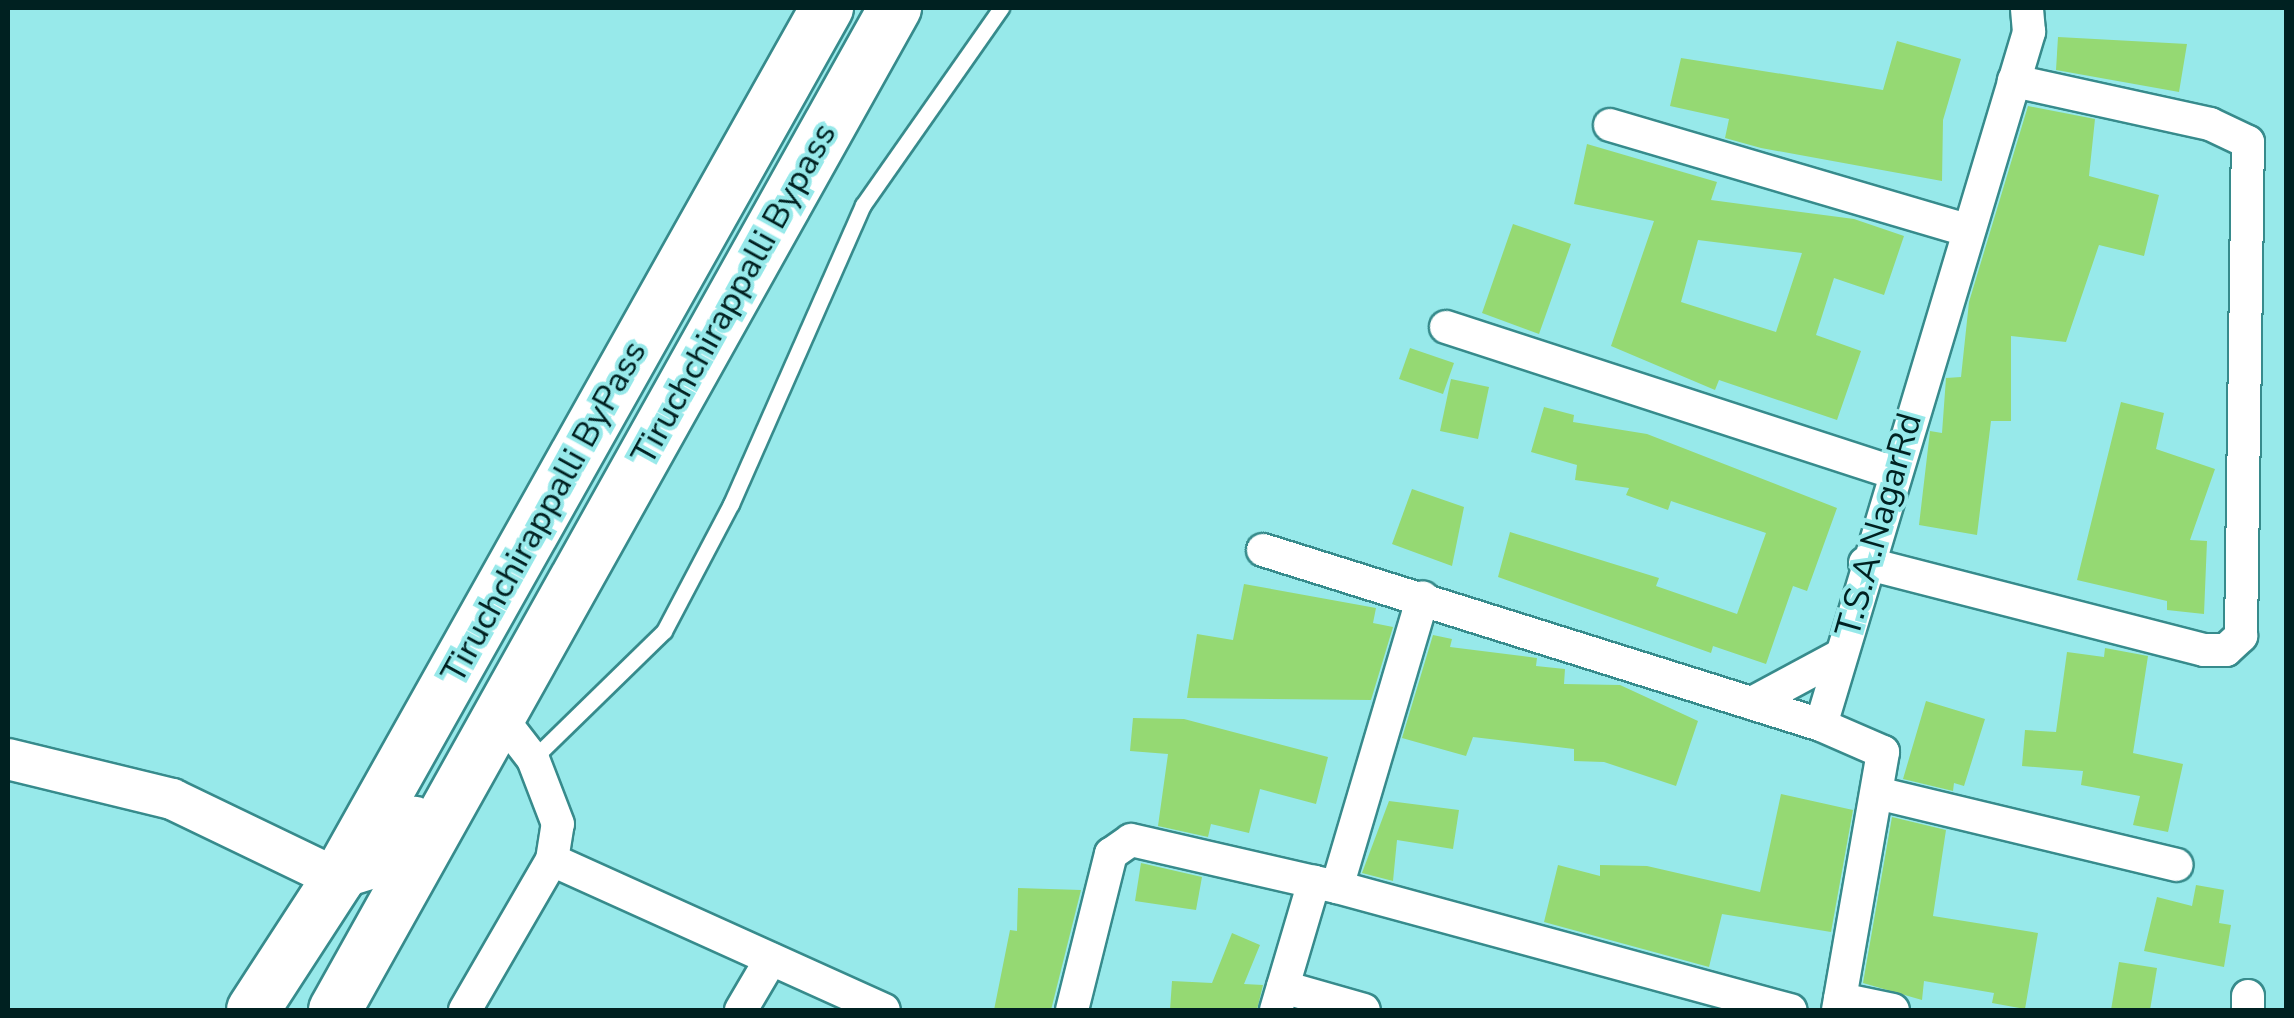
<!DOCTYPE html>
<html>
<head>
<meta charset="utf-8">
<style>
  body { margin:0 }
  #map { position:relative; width:2294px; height:1018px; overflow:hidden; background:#97e9ea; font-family:"Nunito Sans",sans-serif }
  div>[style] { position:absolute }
  .building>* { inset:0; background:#95d973 }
  .roads { filter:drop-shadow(2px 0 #378b8c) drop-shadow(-2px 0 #378b8c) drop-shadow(0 2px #378b8c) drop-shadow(0 -2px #378b8c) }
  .service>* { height:15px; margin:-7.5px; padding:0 7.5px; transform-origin:7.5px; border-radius:7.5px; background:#fff }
  .minor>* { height:32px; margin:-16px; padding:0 16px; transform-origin:16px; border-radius:16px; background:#fff }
  .tertiary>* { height:40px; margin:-20px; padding:0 20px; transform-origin:20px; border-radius:20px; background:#fff }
  .trunk>* { height:52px; margin:-26px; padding:0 26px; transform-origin:26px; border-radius:26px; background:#fff }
  span { translate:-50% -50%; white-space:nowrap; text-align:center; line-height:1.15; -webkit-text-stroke:8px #97e9ea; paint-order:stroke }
  .street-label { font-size:35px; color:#002121 }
  .frame { position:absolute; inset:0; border:10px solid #002121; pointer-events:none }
</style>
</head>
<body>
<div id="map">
  <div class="building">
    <div style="clip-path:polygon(2058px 37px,2187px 44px,2179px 92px,2056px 70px)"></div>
    <div style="clip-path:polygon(1897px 41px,1961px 59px,1943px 120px,1942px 181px,1761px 148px,1725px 138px,1729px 119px,1670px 106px,1681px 58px,1883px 90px)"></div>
    <div style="clip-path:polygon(2028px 106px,2095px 119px,2089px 176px,2159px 195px,2144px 256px,2099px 245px,2066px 342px,2011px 336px,2011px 421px,1991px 421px,1977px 535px,1919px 525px,1930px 431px,1942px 433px,1946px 378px,1961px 377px,1969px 302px)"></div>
    <div style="clip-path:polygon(evenodd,1587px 144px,1717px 182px,1711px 200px,1854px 219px,1904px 236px,1884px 295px,1834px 278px,1816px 335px,1861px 351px,1837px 420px,1719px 380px,1715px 390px,1611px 346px,1654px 221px,1574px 204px,1587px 144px,1698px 240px,1802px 253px,1776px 332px,1681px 302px,1698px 240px)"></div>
    <div style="clip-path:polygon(1513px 224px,1571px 244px,1539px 334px,1482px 313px)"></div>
    <div style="clip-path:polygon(1410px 348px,1454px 363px,1443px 394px,1399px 379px)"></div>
    <div style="clip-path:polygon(1451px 379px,1489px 387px,1478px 439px,1440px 431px)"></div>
    <div style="clip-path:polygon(2121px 402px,2164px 413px,2156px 449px,2215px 469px,2190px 540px,2207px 541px,2204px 614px,2167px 610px,2167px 601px,2077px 580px)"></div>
    <div style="clip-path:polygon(1544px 407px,1574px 415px,1573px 422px,1647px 434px,1837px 508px,1807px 591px,1793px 586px,1766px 664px,1713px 646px,1711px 653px,1498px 577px,1510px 532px,1659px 578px,1656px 586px,1737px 614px,1766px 533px,1671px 501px,1668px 510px,1626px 495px,1629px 488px,1575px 480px,1577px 465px,1531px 452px)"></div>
    <div style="clip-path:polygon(1412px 489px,1464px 507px,1452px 566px,1392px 544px)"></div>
    <div style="clip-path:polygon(1244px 584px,1376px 608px,1373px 623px,1393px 627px,1371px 700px,1187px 698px,1197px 634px,1233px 640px)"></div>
    <div style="clip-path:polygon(1433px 635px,1452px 639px,1450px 647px,1537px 658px,1536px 666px,1565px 669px,1564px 684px,1620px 685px,1698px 721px,1676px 786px,1604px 762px,1574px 761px,1574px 749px,1473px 737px,1466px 756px,1402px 738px)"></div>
    <div style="clip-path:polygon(2105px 648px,2148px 656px,2133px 753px,2183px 764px,2168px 832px,2133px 825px,2140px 796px,2081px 785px,2083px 771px,2022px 766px,2025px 730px,2056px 732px,2067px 652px,2104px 657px)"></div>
    <div style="clip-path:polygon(1926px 701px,1985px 719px,1964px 786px,1954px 783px,1953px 791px,1903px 779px)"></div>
    <div style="clip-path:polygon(1133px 718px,1184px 719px,1328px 757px,1316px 804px,1260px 789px,1249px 833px,1211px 824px,1208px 837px,1158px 826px,1168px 754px,1130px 751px)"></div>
    <div style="clip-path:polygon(1781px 794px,1853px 810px,1831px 932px,1722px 914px,1709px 967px,1544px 922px,1558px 865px,1600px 876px,1600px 865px,1647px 866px,1760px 892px)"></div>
    <div style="clip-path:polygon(1389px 801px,1459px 810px,1453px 849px,1397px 840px,1393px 881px,1362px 873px)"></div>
    <div style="clip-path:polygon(1892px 817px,1946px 830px,1933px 916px,2038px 933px,2025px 1009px,1992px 1003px,1994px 993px,1924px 981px,1922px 1000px,1863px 983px)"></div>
    <div style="clip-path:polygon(1141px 863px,1202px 877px,1196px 910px,1135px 901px)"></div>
    <div style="clip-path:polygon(2196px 885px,2224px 890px,2219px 923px,2231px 925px,2224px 967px,2144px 951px,2157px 897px,2192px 906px)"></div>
    <div style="clip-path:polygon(1018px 888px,1081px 890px,1051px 1010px,994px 1010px,1010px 930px,1017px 931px)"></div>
    <div style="clip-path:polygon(1232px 933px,1260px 945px,1244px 984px,1263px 985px,1257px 1010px,1170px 1010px,1172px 981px,1212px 983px)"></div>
    <div style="clip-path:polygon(2119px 962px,2157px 968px,2150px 1010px,2111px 1010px)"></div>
  </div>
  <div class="roads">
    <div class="service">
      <div style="left:533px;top:759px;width:183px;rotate:-44.3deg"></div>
      <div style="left:664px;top:631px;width:144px;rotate:-62.2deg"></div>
      <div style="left:731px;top:504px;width:327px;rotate:-66.2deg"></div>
      <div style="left:863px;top:205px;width:241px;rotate:-55deg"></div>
    </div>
    <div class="minor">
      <div style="left:1610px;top:125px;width:372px;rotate:16.4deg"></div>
      <div style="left:1446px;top:327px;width:470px;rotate:18deg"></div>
      <div style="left:1263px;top:550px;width:585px;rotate:17.41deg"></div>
      <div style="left:1865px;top:563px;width:350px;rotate:14.4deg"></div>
      <div style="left:2204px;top:650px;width:22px"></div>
      <div style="left:2226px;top:650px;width:21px;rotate:-43deg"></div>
      <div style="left:2241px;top:636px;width:494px;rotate:-89.2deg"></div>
      <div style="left:2248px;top:142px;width:42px;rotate:-154.7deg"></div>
      <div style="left:2210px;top:124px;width:201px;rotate:-167.6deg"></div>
      <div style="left:1752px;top:703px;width:101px;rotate:-28.3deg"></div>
      <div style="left:1877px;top:793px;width:308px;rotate:13.5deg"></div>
      <div style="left:552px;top:860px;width:364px;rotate:24.3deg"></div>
      <div style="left:1337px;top:887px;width:470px;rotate:15.2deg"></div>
      <div style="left:1283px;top:987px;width:84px;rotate:15.9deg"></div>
      <div style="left:2248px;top:996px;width:14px;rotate:90deg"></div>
      <div style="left:1840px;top:999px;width:54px;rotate:11.7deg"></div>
      <div style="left:465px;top:1010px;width:173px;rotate:-59.9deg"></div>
      <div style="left:552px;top:860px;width:36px;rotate:-81deg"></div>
      <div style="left:558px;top:824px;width:70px;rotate:-111deg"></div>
      <div style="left:533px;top:759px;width:56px;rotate:-127.7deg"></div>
      <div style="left:741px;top:1010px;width:59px;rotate:-59.5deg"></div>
      <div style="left:1072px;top:1010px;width:161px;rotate:-76deg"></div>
      <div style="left:1111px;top:854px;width:24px;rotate:-35deg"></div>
      <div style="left:1131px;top:840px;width:188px;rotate:12.9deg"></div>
      <div style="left:1276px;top:1010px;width:134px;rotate:-73.5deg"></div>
      <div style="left:1314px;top:882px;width:24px;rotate:12deg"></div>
      <div style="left:1337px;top:887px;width:302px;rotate:-73.5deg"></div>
      <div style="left:1838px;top:1010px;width:262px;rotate:-80.1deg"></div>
      <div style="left:1883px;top:752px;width:68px;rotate:-156.5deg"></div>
      <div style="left:1821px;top:725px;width:724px;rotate:-73.29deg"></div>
      <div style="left:2029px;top:32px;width:24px;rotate:-95deg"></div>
    </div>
    <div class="tertiary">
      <div style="left:8px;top:759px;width:169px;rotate:13.7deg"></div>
      <div style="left:172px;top:799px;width:184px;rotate:25.7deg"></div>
      <div style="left:338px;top:879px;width:53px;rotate:-17.4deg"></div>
      <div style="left:389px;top:863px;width:53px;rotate:-60.5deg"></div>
    </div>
    <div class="trunk">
      <div style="left:253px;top:1010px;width:156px;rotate:-57deg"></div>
      <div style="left:338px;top:879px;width:999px;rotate:-60.69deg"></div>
      <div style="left:335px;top:1010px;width:1148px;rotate:-60.8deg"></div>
    </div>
  </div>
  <div class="street-label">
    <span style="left:734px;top:294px;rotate:-61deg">Tiruchchirappalli Bypass</span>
    <span style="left:544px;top:512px;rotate:-61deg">Tiruchchirappalli ByPass</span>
    <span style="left:1879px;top:525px;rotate:-74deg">T.S.A.NagarRd</span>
  </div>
  <div class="frame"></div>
</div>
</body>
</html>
